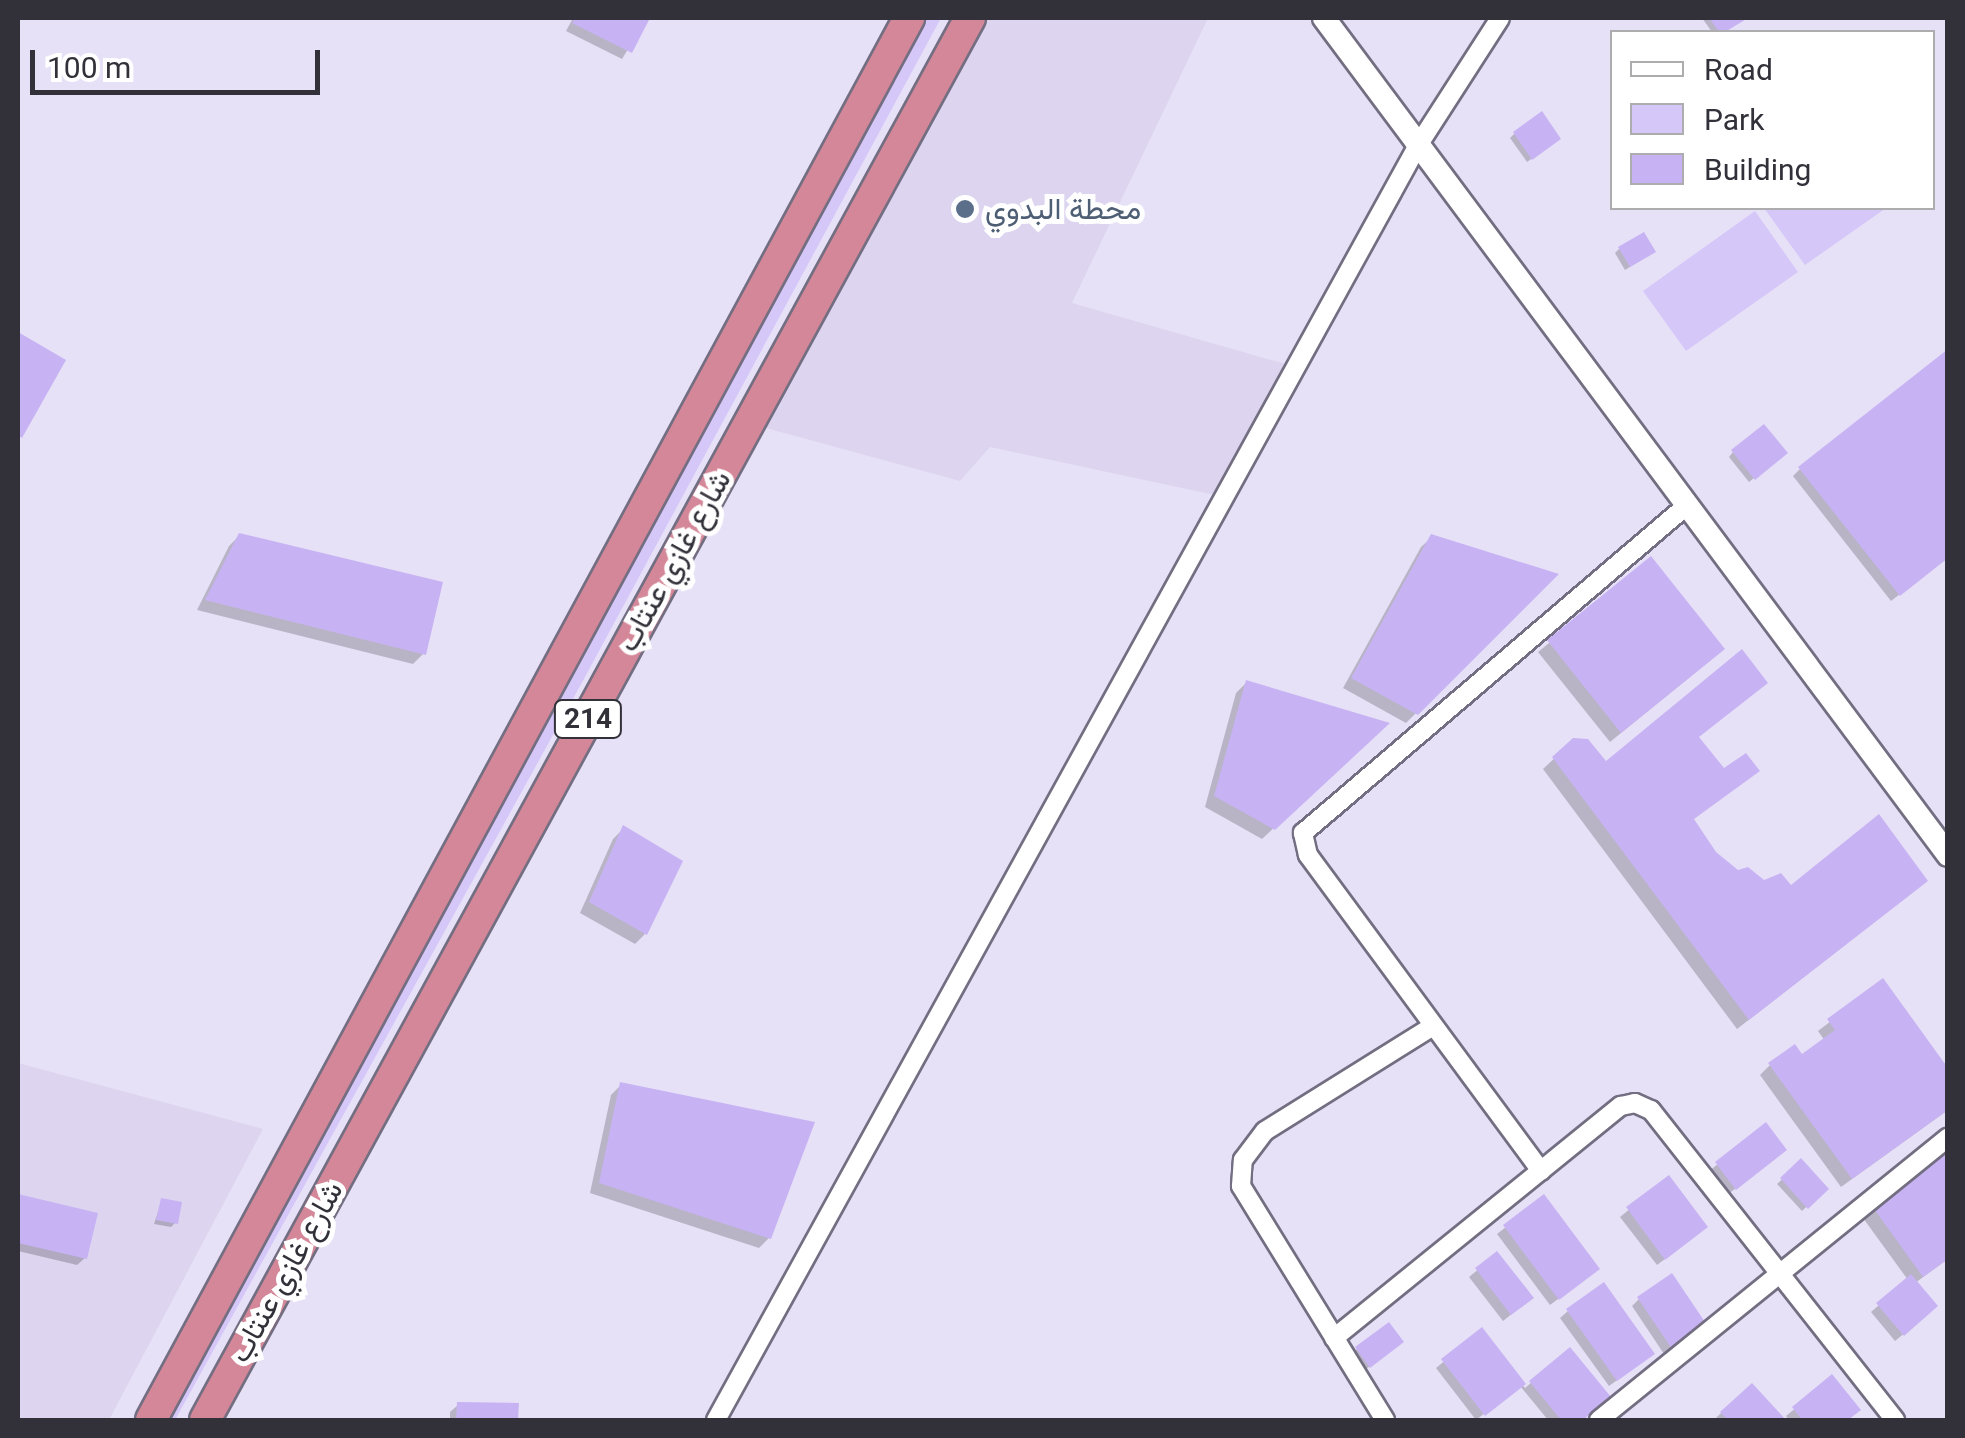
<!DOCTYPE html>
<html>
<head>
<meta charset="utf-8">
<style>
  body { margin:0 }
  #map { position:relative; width:1965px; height:1438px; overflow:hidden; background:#e7e1f7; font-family:Roboto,Vazirmatn,sans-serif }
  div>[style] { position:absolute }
  .built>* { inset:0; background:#ddd4f0 }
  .green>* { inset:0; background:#d6c7f9 }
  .shadow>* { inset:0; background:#0003 }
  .building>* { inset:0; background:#c7b3f3 }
  .roads { filter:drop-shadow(2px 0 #736e81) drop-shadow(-2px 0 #736e81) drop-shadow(0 2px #736e81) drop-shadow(0 -2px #736e81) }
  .minor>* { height:18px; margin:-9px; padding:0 9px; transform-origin:9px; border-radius:9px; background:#fff }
  .tertiary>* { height:22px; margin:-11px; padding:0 11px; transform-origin:11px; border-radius:11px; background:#fff }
  .trunk>* { height:30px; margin:-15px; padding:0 15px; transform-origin:15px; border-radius:15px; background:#d48798 }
  .dots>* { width:28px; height:28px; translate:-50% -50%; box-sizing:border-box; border:5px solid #fff; border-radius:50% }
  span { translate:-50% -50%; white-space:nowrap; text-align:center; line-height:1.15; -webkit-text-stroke:10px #fff; paint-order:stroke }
  .shield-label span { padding:2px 8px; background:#fff; border:2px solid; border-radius:8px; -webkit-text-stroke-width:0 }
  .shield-label { font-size:28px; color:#323038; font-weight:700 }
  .service-label { font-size:30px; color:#4e5e75 }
  .left { translate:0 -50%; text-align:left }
  .street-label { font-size:30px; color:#323038 }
  .frame { position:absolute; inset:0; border:20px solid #323038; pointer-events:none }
  .legend { position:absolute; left:1610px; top:30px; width:325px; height:180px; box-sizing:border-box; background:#fff; border:2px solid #adacaf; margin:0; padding:12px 18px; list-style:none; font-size:30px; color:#323038 }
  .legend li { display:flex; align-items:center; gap:20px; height:50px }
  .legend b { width:50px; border:2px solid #adacaf }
  .scale { position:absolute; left:30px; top:50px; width:290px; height:45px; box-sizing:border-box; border:5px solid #323038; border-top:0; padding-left:12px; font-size:30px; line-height:35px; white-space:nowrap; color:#323038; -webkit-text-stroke:8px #fff; paint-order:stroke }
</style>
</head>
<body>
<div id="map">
  <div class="built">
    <div style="clip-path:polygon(974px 18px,1208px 18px,1072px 303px,1296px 367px,1224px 497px,990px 447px,960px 481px,766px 428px)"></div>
    <div style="clip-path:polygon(18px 1063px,263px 1129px,109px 1420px,18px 1420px)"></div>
  </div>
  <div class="green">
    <div style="clip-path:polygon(926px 18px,941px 18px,585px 677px,175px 1420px,164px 1420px,562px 697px)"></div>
    <div style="clip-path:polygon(1764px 208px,1886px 208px,1805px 265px)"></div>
    <div style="clip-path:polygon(1755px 211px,1798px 272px,1686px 351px,1643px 291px)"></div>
  </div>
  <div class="shadow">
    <div style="clip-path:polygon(573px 18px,647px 18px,622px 59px,566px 31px)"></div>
    <div style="clip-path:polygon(1702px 18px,1746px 18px,1724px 32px,1712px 32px)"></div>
    <div style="clip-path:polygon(1514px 134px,1554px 143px,1527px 162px,1510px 138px)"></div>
    <div style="clip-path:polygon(1619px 249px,1648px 256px,1625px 270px,1615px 253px)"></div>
    <div style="clip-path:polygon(18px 335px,63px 361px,18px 439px)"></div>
    <div style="clip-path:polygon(1733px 452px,1780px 457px,1749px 482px,1729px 457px)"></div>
    <div style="clip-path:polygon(1800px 469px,1948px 557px,1891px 601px,1793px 476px)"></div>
    <div style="clip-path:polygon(239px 536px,423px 654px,413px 664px,197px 610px,229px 546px)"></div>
    <div style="clip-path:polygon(1432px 537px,1554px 575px,1406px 723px,1343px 688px,1421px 547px)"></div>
    <div style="clip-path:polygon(1651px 560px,1712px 659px,1610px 742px,1538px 652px)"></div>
    <div style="clip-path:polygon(1246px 683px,1385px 724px,1262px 839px,1205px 807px,1236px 693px)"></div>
    <div style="clip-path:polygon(1696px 738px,1724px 771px,1757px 771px,1692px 820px,1714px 854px,1737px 873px,1790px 888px,1914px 891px,1737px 1029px,1543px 769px,1574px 740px,1606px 765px)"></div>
    <div style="clip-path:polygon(623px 829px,680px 862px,645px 934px,635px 944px,580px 913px,613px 839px)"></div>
    <div style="clip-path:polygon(1882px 982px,1948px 1110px,1841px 1187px,1760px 1075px,1770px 1065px,1802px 1058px,1825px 1041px,1818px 1031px)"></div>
    <div style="clip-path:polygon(621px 1085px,769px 1238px,759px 1248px,590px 1193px,611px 1095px)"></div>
    <div style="clip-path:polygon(1766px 1126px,1777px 1157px,1727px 1195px,1709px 1171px)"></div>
    <div style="clip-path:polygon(1801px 1162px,1826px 1189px,1802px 1211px,1777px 1184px)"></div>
    <div style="clip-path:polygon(1668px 1178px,1698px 1234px,1657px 1265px,1620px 1217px)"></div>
    <div style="clip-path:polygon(18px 1196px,95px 1215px,85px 1258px,77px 1265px,18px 1251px)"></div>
    <div style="clip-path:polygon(1543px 1198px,1589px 1276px,1550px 1305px,1497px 1234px)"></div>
    <div style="clip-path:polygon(162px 1200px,175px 1223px,171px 1227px,154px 1224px)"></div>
    <div style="clip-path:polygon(1874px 1208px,1948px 1259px,1915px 1283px,1928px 1314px,1895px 1341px,1871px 1312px,1908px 1280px,1863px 1218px)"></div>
    <div style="clip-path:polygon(1497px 1254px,1523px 1305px,1503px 1321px,1469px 1277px)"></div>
    <div style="clip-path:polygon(1639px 1299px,1697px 1332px,1664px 1354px,1632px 1306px)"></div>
    <div style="clip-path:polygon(1568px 1311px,1644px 1361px,1609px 1386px,1560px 1318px)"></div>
    <div style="clip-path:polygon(1481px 1331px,1525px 1388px,1569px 1350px,1601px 1404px,1581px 1420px,1548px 1420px,1520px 1386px,1476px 1420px,1436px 1368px)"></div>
    <div style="clip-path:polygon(1396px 1346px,1365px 1370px,1352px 1353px,1357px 1349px)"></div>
    <div style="clip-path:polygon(1832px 1378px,1858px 1410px,1847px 1420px,1789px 1420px,1786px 1416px)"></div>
    <div style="clip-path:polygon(1752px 1386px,1783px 1420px,1714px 1420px,1721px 1413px)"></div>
    <div style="clip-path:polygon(458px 1405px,516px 1406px,516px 1420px,450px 1420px,450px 1412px)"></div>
  </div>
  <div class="building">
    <div style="clip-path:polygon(575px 18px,650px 18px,632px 53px,572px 23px)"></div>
    <div style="clip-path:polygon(1709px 18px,1748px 18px,1725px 32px,1719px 32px)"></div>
    <div style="clip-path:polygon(1542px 111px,1561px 139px,1532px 160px,1513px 132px)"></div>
    <div style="clip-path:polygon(1644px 232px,1656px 252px,1630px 267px,1618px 247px)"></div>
    <div style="clip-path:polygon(18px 332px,66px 360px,22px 438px,18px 435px)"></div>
    <div style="clip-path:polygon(1948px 349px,1948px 558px,1900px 596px,1798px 467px)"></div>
    <div style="clip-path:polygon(1764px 424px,1788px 453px,1755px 480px,1731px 450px)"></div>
    <div style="clip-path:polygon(239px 533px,443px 582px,426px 655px,205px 600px)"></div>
    <div style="clip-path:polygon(1431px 534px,1559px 574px,1418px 715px,1351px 678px)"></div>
    <div style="clip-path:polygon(1651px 556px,1725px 649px,1621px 733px,1547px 640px)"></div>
    <div style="clip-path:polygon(1742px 649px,1768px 683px,1699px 737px,1724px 768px,1746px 753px,1760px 771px,1694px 819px,1716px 852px,1738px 870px,1748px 867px,1764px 880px,1781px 873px,1791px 885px,1879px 814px,1928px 881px,1749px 1020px,1552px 757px,1573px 738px,1588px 739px,1606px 761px)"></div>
    <div style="clip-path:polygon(1246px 680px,1390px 723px,1275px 830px,1214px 796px)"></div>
    <div style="clip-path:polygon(623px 825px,683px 861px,647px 935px,589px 902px)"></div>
    <div style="clip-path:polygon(1883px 978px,1948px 1068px,1948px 1110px,1852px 1179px,1768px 1063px,1795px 1044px,1802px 1054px,1835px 1030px,1827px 1019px)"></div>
    <div style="clip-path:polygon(620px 1082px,815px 1122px,771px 1239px,599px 1183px)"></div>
    <div style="clip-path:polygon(1766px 1122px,1787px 1150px,1736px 1190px,1715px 1162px)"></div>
    <div style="clip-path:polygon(1948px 1152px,1948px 1259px,1923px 1277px,1872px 1206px)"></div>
    <div style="clip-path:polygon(1801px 1158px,1829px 1189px,1808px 1209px,1780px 1178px)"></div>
    <div style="clip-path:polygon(1669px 1175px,1708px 1227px,1665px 1260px,1626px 1207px)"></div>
    <div style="clip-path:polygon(18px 1194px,98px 1213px,87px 1259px,18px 1243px)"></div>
    <div style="clip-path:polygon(1544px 1194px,1600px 1269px,1559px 1300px,1503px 1225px)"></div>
    <div style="clip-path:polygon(161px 1198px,182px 1202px,178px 1224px,156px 1220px)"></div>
    <div style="clip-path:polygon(1497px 1251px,1534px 1298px,1511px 1315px,1475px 1268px)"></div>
    <div style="clip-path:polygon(1672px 1273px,1707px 1325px,1672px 1349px,1637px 1297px)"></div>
    <div style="clip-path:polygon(1911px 1274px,1938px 1306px,1904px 1336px,1876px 1303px)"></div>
    <div style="clip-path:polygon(1604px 1282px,1655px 1354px,1617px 1381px,1566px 1309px)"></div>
    <div style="clip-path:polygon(1389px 1322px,1404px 1342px,1370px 1368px,1355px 1347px)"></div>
    <div style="clip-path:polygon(1482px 1327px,1526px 1384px,1485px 1416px,1441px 1359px)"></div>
    <div style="clip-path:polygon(1570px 1347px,1611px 1397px,1583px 1420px,1561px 1420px,1529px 1381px)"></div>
    <div style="clip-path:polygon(1832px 1374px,1861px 1410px,1848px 1420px,1802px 1420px,1792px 1407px)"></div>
    <div style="clip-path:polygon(1752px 1383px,1786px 1420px,1728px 1420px,1720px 1412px)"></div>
    <div style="clip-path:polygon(457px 1402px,519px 1403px,518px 1420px,456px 1420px)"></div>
  </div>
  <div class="roads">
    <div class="minor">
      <div style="left:1541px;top:1171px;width:393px;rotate:-126.4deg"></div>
      <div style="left:1308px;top:855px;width:23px;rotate:-103deg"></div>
      <div style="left:1303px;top:833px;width:504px;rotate:-40.49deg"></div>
      <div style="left:1334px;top:1338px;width:369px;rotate:-39deg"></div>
      <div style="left:1621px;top:1106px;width:14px;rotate:-12deg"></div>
      <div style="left:1635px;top:1103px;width:17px;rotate:24deg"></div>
      <div style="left:1651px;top:1110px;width:395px;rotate:51.8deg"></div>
      <div style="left:716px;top:1420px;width:1453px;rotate:-61.16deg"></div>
      <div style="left:1417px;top:147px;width:153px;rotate:-57.2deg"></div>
      <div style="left:1385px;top:1420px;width:275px;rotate:-121.6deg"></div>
      <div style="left:1241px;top:1186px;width:26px;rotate:-86deg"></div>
      <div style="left:1243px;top:1160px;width:36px;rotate:-53deg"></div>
      <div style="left:1265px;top:1131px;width:198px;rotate:-32deg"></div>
      <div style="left:1599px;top:1420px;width:449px;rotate:-39deg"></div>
    </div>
    <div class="tertiary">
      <div style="left:1324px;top:18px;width:1044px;rotate:53.29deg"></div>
    </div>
    <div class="trunk">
      <div style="left:151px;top:1420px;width:1594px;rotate:-61.6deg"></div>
      <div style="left:205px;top:1420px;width:1597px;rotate:-61.38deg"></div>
    </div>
  </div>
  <div class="dots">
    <div style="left:965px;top:209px;background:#5c6f8a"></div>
  </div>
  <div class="shield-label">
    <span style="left:588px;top:719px">214</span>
  </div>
  <div class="service-label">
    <span class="left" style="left:985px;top:209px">محطة البدوي</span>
  </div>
  <div class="street-label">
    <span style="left:674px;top:561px;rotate:-61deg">شارع غازي عنتاب</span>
    <span style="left:286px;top:1272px;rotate:-61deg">شارع غازي عنتاب</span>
  </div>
  <div class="frame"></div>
  <ul class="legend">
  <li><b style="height:12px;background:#fff"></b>Road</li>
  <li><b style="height:28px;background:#d6c7f9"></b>Park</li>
  <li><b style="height:28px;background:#c7b3f3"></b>Building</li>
  </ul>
  <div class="scale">100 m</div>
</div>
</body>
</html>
